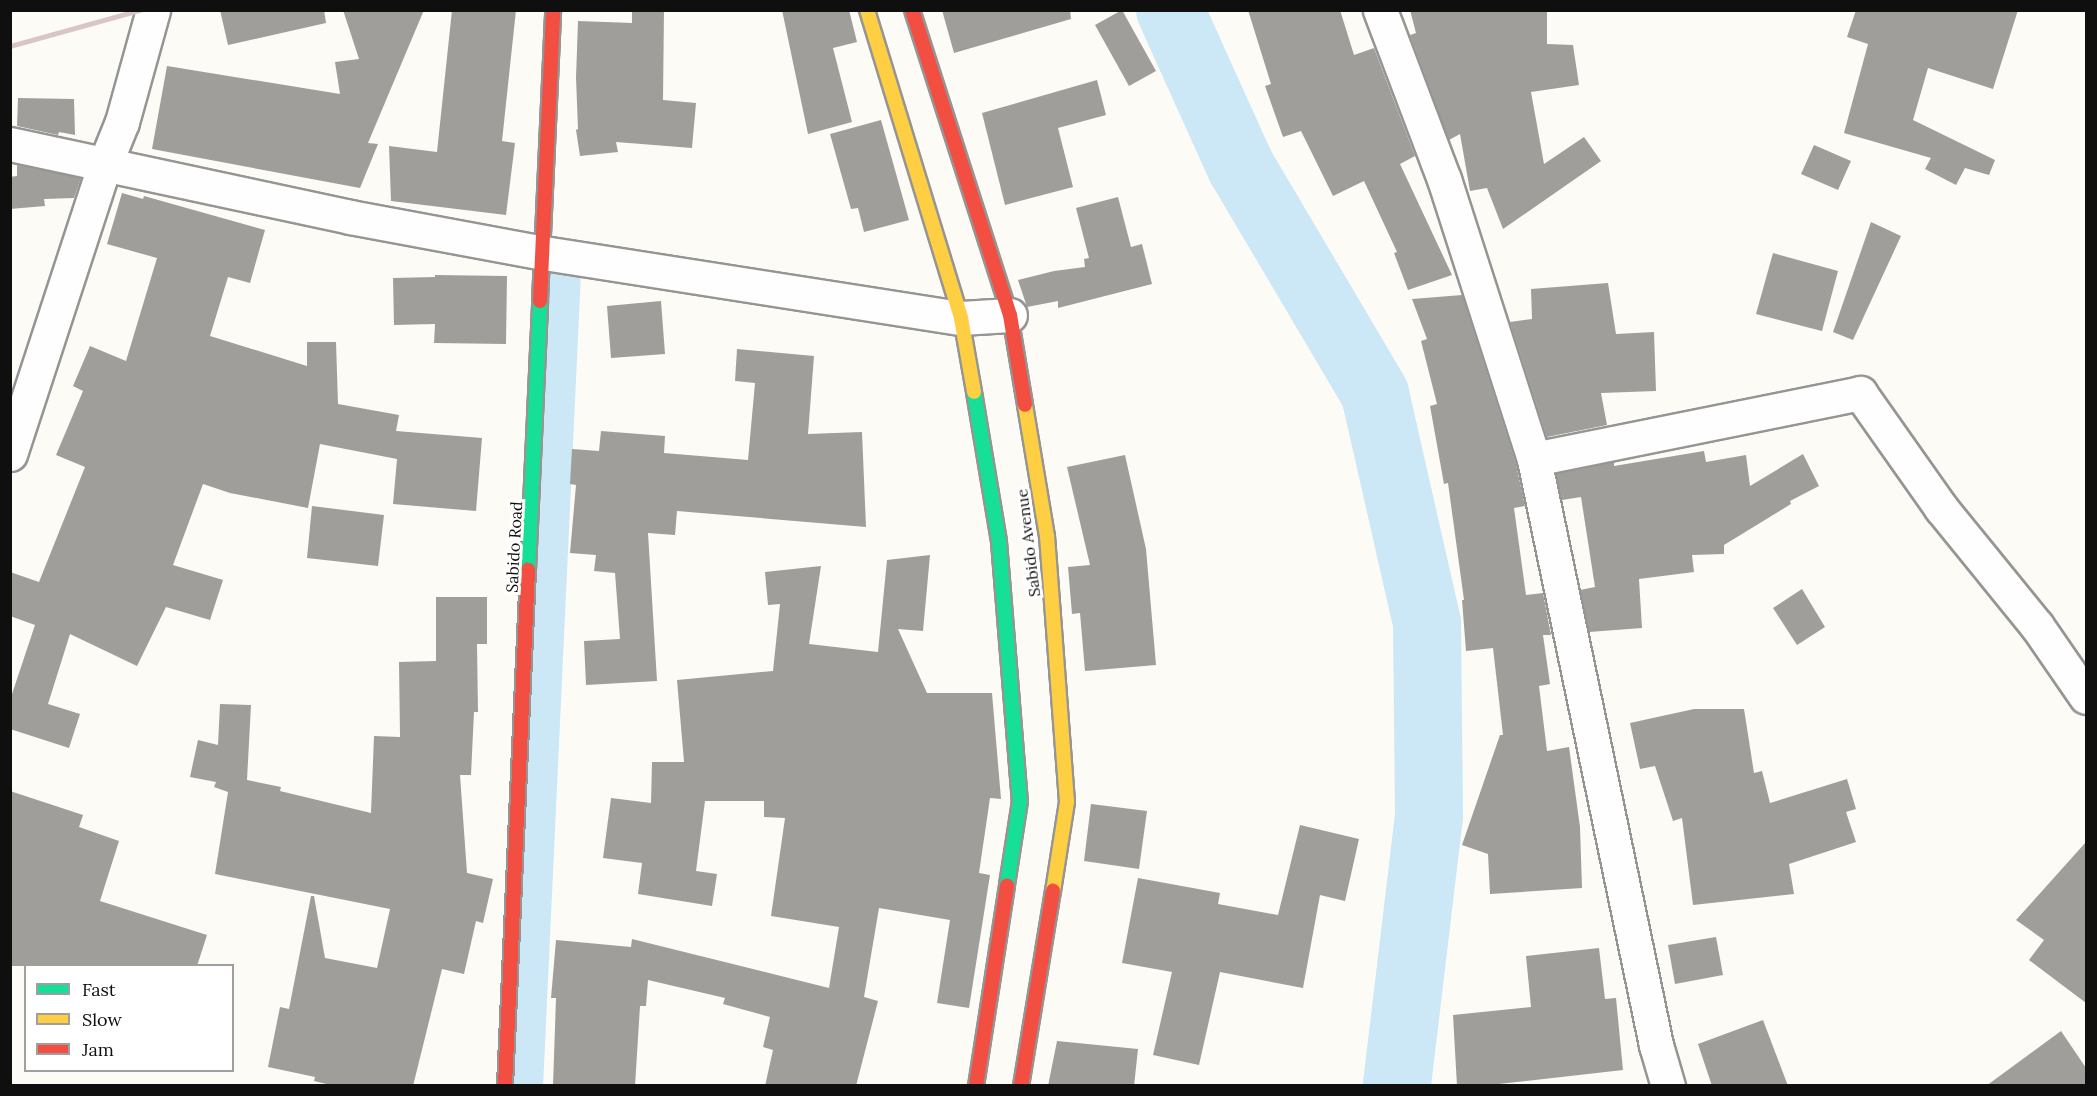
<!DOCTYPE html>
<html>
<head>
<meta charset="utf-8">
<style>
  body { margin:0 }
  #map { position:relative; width:2097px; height:1096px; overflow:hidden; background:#fcfbf5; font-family:Lora,serif }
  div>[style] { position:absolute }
  .canal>* { height:39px; margin:-19.5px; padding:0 19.5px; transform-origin:19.5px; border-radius:19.5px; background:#cce7f5 }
  .river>* { height:68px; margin:-34px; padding:0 34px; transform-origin:34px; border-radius:34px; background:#cce7f5 }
  .building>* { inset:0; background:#a09e9a }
  .roads { filter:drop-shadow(2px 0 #969593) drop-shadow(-2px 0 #969593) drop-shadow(0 2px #969593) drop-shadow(0 -2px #969593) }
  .street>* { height:33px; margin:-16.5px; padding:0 16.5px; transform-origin:16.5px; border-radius:16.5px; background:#fffefe }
  .fast>* { height:14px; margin:-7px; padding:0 7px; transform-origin:7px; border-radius:7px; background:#16e098 }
  .slow>* { height:14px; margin:-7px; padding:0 7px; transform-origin:7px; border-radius:7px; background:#ffcf43 }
  .jam>* { height:14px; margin:-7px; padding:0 7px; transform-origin:7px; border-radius:7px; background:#f24e42 }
  .rail>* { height:4.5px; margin:-2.25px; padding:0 2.25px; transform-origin:2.25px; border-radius:2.25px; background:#d8c6c6 }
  span { translate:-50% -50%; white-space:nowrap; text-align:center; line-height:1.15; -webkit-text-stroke:6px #fff; paint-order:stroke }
  .street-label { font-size:16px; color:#0f0f0f }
  .frame { position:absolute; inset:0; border:12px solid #0f0f0f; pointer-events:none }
  .legend { position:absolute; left:24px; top:964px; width:210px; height:108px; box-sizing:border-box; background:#fff; border:2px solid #9f9f9f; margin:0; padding:8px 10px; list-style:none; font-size:18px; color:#0f0f0f }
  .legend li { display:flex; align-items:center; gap:12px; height:30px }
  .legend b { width:30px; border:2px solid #9f9f9f }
</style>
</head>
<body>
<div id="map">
  <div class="canal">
    <div style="left:523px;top:1086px;width:815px;rotate:-87.33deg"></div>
  </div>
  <div class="river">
    <div style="left:1170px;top:10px;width:172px;rotate:65.7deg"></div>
    <div style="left:1241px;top:167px;width:264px;rotate:59.4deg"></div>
    <div style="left:1375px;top:394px;width:235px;rotate:77.2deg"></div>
    <div style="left:1427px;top:623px;width:193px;rotate:89.4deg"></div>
    <div style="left:1429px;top:816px;width:272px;rotate:96.8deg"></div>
  </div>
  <div class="building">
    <div style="clip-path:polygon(220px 10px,324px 10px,326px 23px,228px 45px)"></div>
    <div style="clip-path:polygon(343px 10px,424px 10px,368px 143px,378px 144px,360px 188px,152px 149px,167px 66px,340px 94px,335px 62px,359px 59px)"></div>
    <div style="clip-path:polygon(452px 10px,516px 10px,502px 141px,515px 143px,506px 215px,391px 201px,389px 146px,437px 152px)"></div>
    <div style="clip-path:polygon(632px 10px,664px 10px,663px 100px,696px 103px,692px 148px,616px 142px,618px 152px,580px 156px,576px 130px,578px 129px,576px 78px,578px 21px,632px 23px)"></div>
    <div style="clip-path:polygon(782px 10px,849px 10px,857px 42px,833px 48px,852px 122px,808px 134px)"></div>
    <div style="clip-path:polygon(942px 10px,1070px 10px,1071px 19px,954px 53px)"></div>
    <div style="clip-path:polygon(1122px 10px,1156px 71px,1129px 86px,1095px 25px)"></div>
    <div style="clip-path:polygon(1248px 10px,1340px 10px,1354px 55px,1374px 48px,1415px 156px,1400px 164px,1452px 275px,1408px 290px,1394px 253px,1397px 252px,1364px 181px,1333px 196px,1301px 131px,1283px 137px,1265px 86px,1271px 84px)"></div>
    <div style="clip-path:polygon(1410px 10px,1547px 10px,1547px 44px,1573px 45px,1579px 85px,1531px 92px,1544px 164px,1584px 137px,1601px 161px,1503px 229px,1487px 188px,1470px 191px,1460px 134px,1449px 140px,1410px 35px,1416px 33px)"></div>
    <div style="clip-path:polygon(1856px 10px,2018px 10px,1993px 89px,1928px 68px,1913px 120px,1995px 160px,1989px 175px,1965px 168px,1956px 185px,1925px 169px,1931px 158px,1844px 133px,1868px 44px,1847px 37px)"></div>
    <div style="clip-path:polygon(1097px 80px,1106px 115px,1058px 128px,1073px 187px,1005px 205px,982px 113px)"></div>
    <div style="clip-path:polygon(18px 98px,74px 99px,75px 135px,59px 132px,58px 135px,17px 126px)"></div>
    <div style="clip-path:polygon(881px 120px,909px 220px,864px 232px,858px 208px,851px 209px,830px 134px)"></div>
    <div style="clip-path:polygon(1814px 145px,1851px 161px,1838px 190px,1801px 174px)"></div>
    <div style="clip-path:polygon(17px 165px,81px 178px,74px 198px,44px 199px,45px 206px,10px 209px,10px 177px,17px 176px)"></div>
    <div style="clip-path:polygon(122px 193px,143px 199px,144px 196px,265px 230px,250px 283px,228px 277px,210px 336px,307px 366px,307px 342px,336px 342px,338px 404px,399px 415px,396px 431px,482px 438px,476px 511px,393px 504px,397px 459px,320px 444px,308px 508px,230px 493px,203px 484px,173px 565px,223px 580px,210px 620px,166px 607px,137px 666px,70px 634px,48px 704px,80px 714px,69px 748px,10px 729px,10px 700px,35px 625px,10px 616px,10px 572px,39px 582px,85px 467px,56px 455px,83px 391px,73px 386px,90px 346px,126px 361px,157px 258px,107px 244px)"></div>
    <div style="clip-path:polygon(1118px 197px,1131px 247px,1142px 244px,1152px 284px,1058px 308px,1058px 301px,1027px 307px,1018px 280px,1054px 271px,1085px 267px,1084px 259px,1089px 258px,1076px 208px)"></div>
    <div style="clip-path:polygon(1871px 222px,1901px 236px,1853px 340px,1833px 332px)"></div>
    <div style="clip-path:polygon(1773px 253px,1838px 271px,1822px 331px,1756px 314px)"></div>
    <div style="clip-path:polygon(435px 275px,507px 276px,506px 344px,434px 343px,435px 324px,394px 325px,393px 278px,435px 277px)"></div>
    <div style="clip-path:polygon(1608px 283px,1616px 334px,1654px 332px,1656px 391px,1601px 393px,1607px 425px,1547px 437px,1510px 322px,1532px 319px,1531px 289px)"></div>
    <div style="clip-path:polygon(1462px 295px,1516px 464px,1525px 506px,1514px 508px,1526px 595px,1543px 593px,1551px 635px,1543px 635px,1550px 684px,1539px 686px,1547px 751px,1569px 747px,1580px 827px,1582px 888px,1490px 894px,1488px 854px,1462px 845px,1500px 735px,1503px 735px,1493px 648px,1466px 651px,1462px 600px,1464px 600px,1448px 483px,1444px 484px,1430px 406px,1437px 404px,1421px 341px,1427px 339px,1412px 299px)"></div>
    <div style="clip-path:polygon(661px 301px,665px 354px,611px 358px,607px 306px)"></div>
    <div style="clip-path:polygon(737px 349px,814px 356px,808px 434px,862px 432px,866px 527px,677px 511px,675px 535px,648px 533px,657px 681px,586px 685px,584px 641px,620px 639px,615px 573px,594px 571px,596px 555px,570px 553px,576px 485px,570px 484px,572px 449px,599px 451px,601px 431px,665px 436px,664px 453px,748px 460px,755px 383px,735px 381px)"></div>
    <div style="clip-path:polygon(1704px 451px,1706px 462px,1746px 455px,1750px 486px,1803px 454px,1819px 486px,1790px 501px,1791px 504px,1724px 545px,1724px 554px,1692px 555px,1694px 572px,1639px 579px,1642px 628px,1589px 632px,1580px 590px,1595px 587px,1581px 497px,1562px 500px,1556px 474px,1614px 462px,1614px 466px)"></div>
    <div style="clip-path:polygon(1125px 455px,1146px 549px,1156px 665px,1085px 671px,1080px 613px,1072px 614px,1068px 567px,1090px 565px,1067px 467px)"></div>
    <div style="clip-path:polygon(312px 506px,384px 515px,378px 566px,307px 558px)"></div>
    <div style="clip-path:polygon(930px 555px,923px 631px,898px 629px,927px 693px,992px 693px,1001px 799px,990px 798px,979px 873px,990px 875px,969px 1008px,937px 1003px,950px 920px,879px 908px,864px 997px,878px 1001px,856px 1086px,765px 1086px,773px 1050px,763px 1047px,770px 1017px,723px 1004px,725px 998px,648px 980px,646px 1006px,640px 1006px,635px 1086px,553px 1086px,556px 998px,551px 998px,556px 940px,631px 947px,632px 939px,829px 988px,839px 927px,771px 916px,785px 818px,764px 817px,764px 801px,705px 801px,696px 871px,717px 874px,712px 906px,638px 894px,642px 863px,603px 858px,611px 798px,651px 803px,652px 762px,684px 762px,677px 680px,773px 671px,780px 604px,768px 605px,765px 572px,821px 566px,809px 644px,878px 652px,887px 560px)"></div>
    <div style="clip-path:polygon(1802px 589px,1825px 627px,1797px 645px,1773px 608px)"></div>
    <div style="clip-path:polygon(436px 597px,487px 597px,487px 644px,477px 644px,478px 712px,474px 712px,471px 775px,460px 775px,467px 873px,493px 879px,483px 923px,476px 921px,464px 974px,442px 969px,413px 1086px,335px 1086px,314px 1081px,315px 1077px,268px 1067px,280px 1007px,289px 1009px,311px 896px,314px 896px,325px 958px,377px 968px,390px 909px,215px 874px,228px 792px,214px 787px,216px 782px,190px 777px,198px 740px,218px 745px,220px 704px,251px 705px,247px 780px,281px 787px,280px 791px,371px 813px,374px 736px,400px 737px,399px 662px,436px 661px)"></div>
    <div style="clip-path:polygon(1694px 709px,1744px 709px,1754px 773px,1762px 771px,1770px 803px,1847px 779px,1856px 809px,1846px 812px,1856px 842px,1789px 864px,1794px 894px,1693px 905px,1682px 818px,1673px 821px,1655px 766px,1640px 769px,1630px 723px)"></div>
    <div style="clip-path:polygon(10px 791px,83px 815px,79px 827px,119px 841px,100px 901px,207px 935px,197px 966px,10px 966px)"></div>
    <div style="clip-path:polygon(1091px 804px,1147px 811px,1139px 869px,1084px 861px)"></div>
    <div style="clip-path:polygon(1300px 825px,1359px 839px,1345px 901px,1320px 895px,1303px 988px,1220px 972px,1199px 1065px,1153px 1055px,1172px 972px,1122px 963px,1138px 878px,1220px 893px,1218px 904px,1278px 915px)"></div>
    <div style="clip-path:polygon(2086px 842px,2086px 1003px,2029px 960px,2044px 940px,2016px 920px)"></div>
    <div style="clip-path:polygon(1716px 937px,1723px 975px,1675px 984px,1668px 945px)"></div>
    <div style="clip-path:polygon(1599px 948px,1605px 999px,1616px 998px,1623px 1070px,1481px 1086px,1457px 1086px,1453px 1015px,1531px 1007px,1526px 956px)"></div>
    <div style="clip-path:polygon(1763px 1020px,1788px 1086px,1712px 1086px,1698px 1044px)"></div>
    <div style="clip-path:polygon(2061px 1031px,2086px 1068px,2086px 1086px,1986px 1086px)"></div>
    <div style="clip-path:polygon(1057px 1041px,1138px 1049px,1134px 1086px,1048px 1086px)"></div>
  </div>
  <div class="roads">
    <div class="street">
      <div style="left:1380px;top:10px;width:181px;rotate:69.3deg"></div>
      <div style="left:1444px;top:179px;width:294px;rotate:72.2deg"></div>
      <div style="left:1534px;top:459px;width:599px;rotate:78.24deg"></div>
      <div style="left:1656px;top:1045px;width:43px;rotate:73.7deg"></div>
      <div style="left:10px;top:144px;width:348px;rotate:12.1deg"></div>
      <div style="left:350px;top:217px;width:197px;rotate:10.5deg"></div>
      <div style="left:544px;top:253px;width:422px;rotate:8.9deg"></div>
      <div style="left:961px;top:318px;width:49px;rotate:-3.5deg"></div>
      <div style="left:10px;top:454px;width:305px;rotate:-71.9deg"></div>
      <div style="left:105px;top:164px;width:45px;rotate:-68deg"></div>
      <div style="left:122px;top:122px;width:116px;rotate:-74.5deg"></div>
      <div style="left:1534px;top:459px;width:333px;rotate:-11.4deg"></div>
      <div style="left:1860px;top:393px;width:141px;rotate:54.8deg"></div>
      <div style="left:1941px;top:508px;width:152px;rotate:50.9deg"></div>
      <div style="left:2037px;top:626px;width:86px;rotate:55.4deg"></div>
    </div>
    <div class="fast">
      <div style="left:974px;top:392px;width:152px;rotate:80.5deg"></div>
      <div style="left:999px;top:542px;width:260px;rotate:85.4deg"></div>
      <div style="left:1020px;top:801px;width:85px;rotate:98.8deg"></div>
      <div style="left:528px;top:570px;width:269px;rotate:-87.4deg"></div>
    </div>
    <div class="slow">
      <div style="left:867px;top:10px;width:322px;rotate:73deg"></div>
      <div style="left:961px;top:318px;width:75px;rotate:80deg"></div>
      <div style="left:1025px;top:405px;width:133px;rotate:80.5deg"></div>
      <div style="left:1047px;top:536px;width:267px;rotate:85.7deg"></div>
      <div style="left:1067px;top:802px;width:90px;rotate:98.9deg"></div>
    </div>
    <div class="jam">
      <div style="left:912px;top:10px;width:320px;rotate:72.2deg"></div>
      <div style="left:1010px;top:315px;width:91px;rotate:80.5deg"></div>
      <div style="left:540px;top:301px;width:291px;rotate:-87.4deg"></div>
      <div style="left:505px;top:1086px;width:517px;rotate:-87.45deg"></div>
      <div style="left:976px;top:1086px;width:203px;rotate:-81.2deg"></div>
      <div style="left:1021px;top:1086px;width:198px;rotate:-80.7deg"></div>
    </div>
  </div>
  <div class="rail">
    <div style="left:10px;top:46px;width:135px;rotate:-15.5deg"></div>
  </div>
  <div class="street-label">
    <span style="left:1028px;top:543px;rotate:-97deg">Sabido Avenue</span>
    <span style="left:514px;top:547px;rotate:-87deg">Sabido Road</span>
  </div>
  <div class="frame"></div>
  <ul class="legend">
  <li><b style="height:8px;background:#16e098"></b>Fast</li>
  <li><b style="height:8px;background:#ffcf43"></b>Slow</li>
  <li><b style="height:8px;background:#f24e42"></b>Jam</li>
  </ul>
</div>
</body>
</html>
